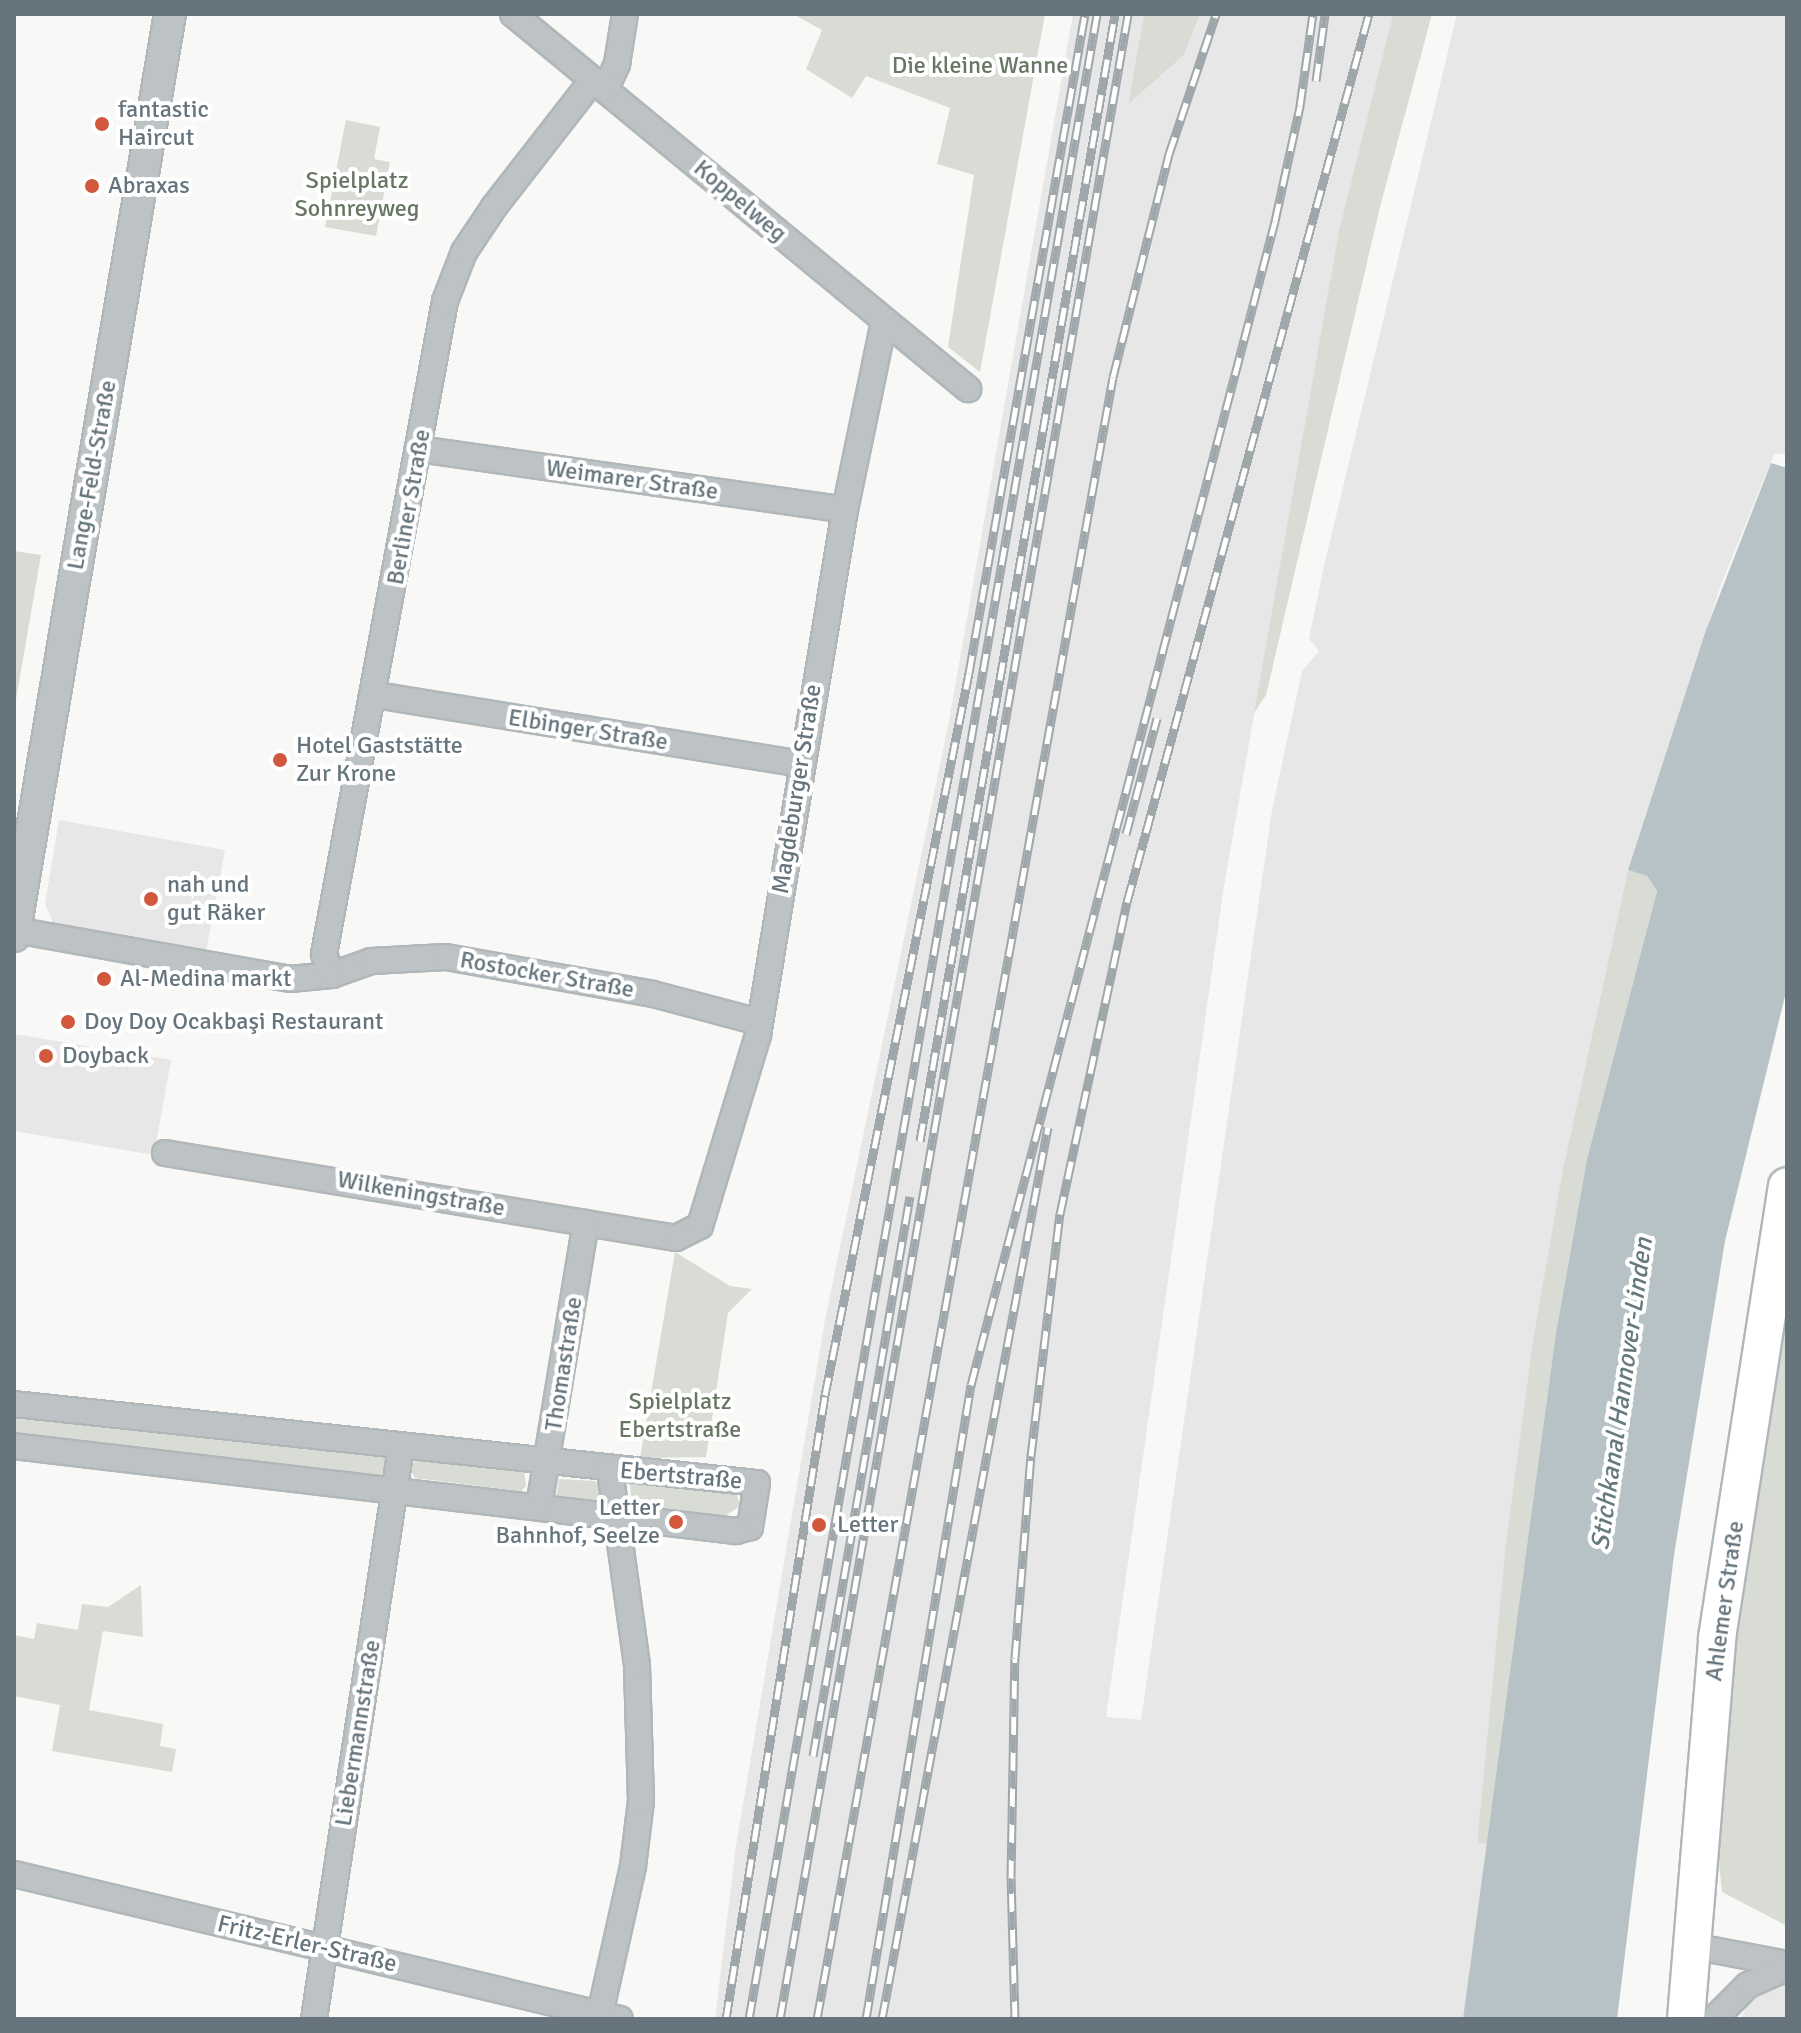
<!DOCTYPE html>
<html>
<head>
<meta charset="utf-8">
<style>
  body { margin:0 }
  #map { position:relative; width:1801px; height:2033px; overflow:hidden; background:#f8f8f6; font-family:Signika,sans-serif }
  div>[style] { position:absolute }
  .built>* { inset:0; background:#e6e7e6 }
  .green>* { inset:0; background:#d8dcd5 }
  .water>* { inset:0; background:#b6c2c5 }
  .roads { filter:drop-shadow(2px 0 #b1b7b9) drop-shadow(-2px 0 #b1b7b9) drop-shadow(0 2px #b1b7b9) drop-shadow(0 -2px #b1b7b9) }
  .minor>* { height:24px; margin:-12px; padding:0 12px; transform-origin:12px; border-radius:12px; background:#bdc2c5 }
  .tertiary>* { height:30px; margin:-15px; padding:0 15px; transform-origin:15px; border-radius:15px; background:#bdc2c5 }
  .primary>* { height:36px; margin:-18px; padding:0 18px; transform-origin:18px; border-radius:18px; background:#fff }
  .rail>* { height:9px; margin-top:-4.5px; transform-origin:0; background:repeating-linear-gradient(90deg,#fff 0 18px,#a0a7ab 0 36px); box-sizing:border-box; border-block:2px solid #a0a7ab }
  .dots>* { width:22px; height:22px; translate:-50% -50%; box-sizing:border-box; border:4px solid #fff; border-radius:50% }
  span { translate:-50% -50%; white-space:nowrap; text-align:center; line-height:1.15; -webkit-text-stroke:8px #fff; paint-order:stroke }
  .park-label { font-size:24px; color:#687664 }
  .poi-label { font-size:24px; color:#66757d }
  .left { translate:0 -50%; text-align:left }
  .right { translate:-100% -50%; text-align:right }
  .street-label { font-size:24px; color:#66757d }
  .water-label { font-size:26px; color:#667a7f; font-style:italic }
  .frame { position:absolute; inset:0; border:16px solid #66757d; pointer-events:none }
</style>
</head>
<body>
<div id="map">
  <div class="built">
    <div style="clip-path:polygon(1073px 14px,1144px 14px,1128px 102px,1184px 55px,1200px 14px,1393px 14px,1339px 230px,1224px 886px,1106px 1717px,1141px 1720px,1272px 810px,1302px 671px,1319px 651px,1309px 639px,1324px 566px,1457px 14px,1787px 14px,1787px 454px,1774px 454px,1721px 585px,1628px 870px,1563px 1169px,1505px 1551px,1477px 1843px,1488px 1844px,1464px 2019px,715px 2019px,736px 1846px,825px 1320px,949px 721px)"></div>
    <div style="clip-path:polygon(59px 820px,225px 850px,206px 951px,54px 925px,45px 904px)"></div>
    <div style="clip-path:polygon(14px 1034px,171px 1060px,154px 1155px,14px 1131px)"></div>
    <div style="clip-path:polygon(1787px 1963px,1787px 2019px,1741px 2019px,1756px 1981px)"></div>
  </div>
  <div class="green">
    <div style="clip-path:polygon(793px 14px,1045px 14px,980px 372px,948px 347px,974px 175px,937px 164px,950px 108px,866px 76px,852px 98px,806px 69px,822px 30px)"></div>
    <div style="clip-path:polygon(1144px 14px,1200px 14px,1184px 55px,1128px 104px)"></div>
    <div style="clip-path:polygon(1393px 14px,1432px 14px,1380px 207px,1266px 695px,1254px 713px,1339px 230px)"></div>
    <div style="clip-path:polygon(346px 120px,380px 127px,374px 159px,390px 162px,376px 236px,325px 227px)"></div>
    <div style="clip-path:polygon(14px 551px,41px 555px,14px 711px)"></div>
    <div style="clip-path:polygon(1628px 870px,1647px 876px,1657px 891px,1587px 1159px,1556px 1333px,1488px 1844px,1477px 1843px,1505px 1551px,1533px 1341px,1563px 1169px)"></div>
    <div style="clip-path:polygon(675px 1252px,730px 1286px,752px 1289px,728px 1313px,706px 1457px,640px 1458px)"></div>
    <div style="clip-path:polygon(1787px 1273px,1787px 1926px,1722px 1892px,1718px 1852px,1739px 1603px)"></div>
    <div style="clip-path:polygon(14px 1413px,384px 1456px,387px 1466px,381px 1476px,14px 1434px)"></div>
    <div style="clip-path:polygon(418px 1459px,524px 1471px,526px 1486px,521px 1491px,415px 1478px,409px 1467px)"></div>
    <div style="clip-path:polygon(629px 1475px,735px 1489px,740px 1506px,725px 1516px,632px 1504px)"></div>
    <div style="clip-path:polygon(559px 1479px,595px 1481px,601px 1490px,598px 1502px,556px 1499px)"></div>
    <div style="clip-path:polygon(141px 1585px,143px 1637px,103px 1631px,89px 1710px,163px 1724px,160px 1746px,176px 1749px,172px 1772px,52px 1751px,60px 1705px,14px 1696px,14px 1635px,34px 1639px,37px 1623px,78px 1630px,82px 1604px,108px 1607px)"></div>
  </div>
  <div class="water">
    <div style="clip-path:polygon(1771px 463px,1787px 468px,1787px 988px,1725px 1241px,1674px 1555px,1617px 2019px,1463px 2019px,1556px 1333px,1587px 1159px,1657px 891px,1647px 876px,1628px 870px,1706px 630px)"></div>
  </div>
  <div class="roads">
    <div class="minor">
      <div style="left:513px;top:14px;width:590px;rotate:39.49deg"></div>
      <div style="left:605px;top:90px;width:29px;rotate:-65deg"></div>
      <div style="left:617px;top:64px;width:51px;rotate:-80.9deg"></div>
      <div style="left:419px;top:449px;width:430px;rotate:8.1deg"></div>
      <div style="left:376px;top:695px;width:431px;rotate:9.2deg"></div>
      <div style="left:15px;top:930px;width:279px;rotate:10.1deg"></div>
      <div style="left:290px;top:979px;width:42px;rotate:-5.4deg"></div>
      <div style="left:332px;top:975px;width:41px;rotate:-19.7deg"></div>
      <div style="left:371px;top:961px;width:75px;rotate:-3.1deg"></div>
      <div style="left:446px;top:957px;width:210px;rotate:10.1deg"></div>
      <div style="left:653px;top:994px;width:110px;rotate:14.8deg"></div>
      <div style="left:332px;top:975px;width:22px;rotate:-111deg"></div>
      <div style="left:324px;top:954px;width:664px;rotate:-79.5deg"></div>
      <div style="left:445px;top:301px;width:53px;rotate:-68.8deg"></div>
      <div style="left:464px;top:252px;width:54px;rotate:-56.3deg"></div>
      <div style="left:494px;top:207px;width:161px;rotate:-52.1deg"></div>
      <div style="left:165px;top:1153px;width:518px;rotate:9.44deg"></div>
      <div style="left:676px;top:1238px;width:27px;rotate:-27deg"></div>
      <div style="left:700px;top:1226px;width:200px;rotate:-73.1deg"></div>
      <div style="left:758px;top:1035px;width:532px;rotate:-80.59deg"></div>
      <div style="left:845px;top:510px;width:193px;rotate:-78.3deg"></div>
      <div style="left:14px;top:1404px;width:747px;rotate:6.07deg"></div>
      <div style="left:757px;top:1483px;width:45px;rotate:99deg"></div>
      <div style="left:750px;top:1527px;width:15px;rotate:164deg"></div>
      <div style="left:736px;top:1531px;width:727px;rotate:-173.29deg"></div>
      <div style="left:539px;top:1506px;width:287px;rotate:-80.6deg"></div>
      <div style="left:14px;top:1874px;width:623px;rotate:13.46deg"></div>
      <div style="left:1692px;top:1946px;width:97px;rotate:10.7deg"></div>
      <div style="left:600px;top:2014px;width:152px;rotate:-77.4deg"></div>
      <div style="left:633px;top:1866px;width:65px;rotate:-83deg"></div>
      <div style="left:641px;top:1801px;width:136px;rotate:-91.7deg"></div>
      <div style="left:637px;top:1665px;width:197px;rotate:-97.9deg"></div>
      <div style="left:314px;top:2019px;width:579px;rotate:-81.35deg"></div>
      <div style="left:1714px;top:2019px;width:48px;rotate:-45deg"></div>
      <div style="left:1748px;top:1985px;width:43px;rotate:-23.6deg"></div>
    </div>
    <div class="tertiary">
      <div style="left:14px;top:936px;width:935px;rotate:-80.4deg"></div>
    </div>
    <div class="primary">
      <div style="left:1686px;top:2019px;width:382px;rotate:-85.3deg"></div>
      <div style="left:1717px;top:1638px;width:457px;rotate:-81.2deg"></div>
    </div>
  </div>
  <div class="rail">
    <div style="left:1316px;top:81px;width:68px;rotate:-82.3deg"></div>
    <div style="left:1126px;top:834px;width:120px;rotate:-75deg"></div>
    <div style="left:920px;top:1141px;width:1144px;rotate:-80.18deg"></div>
    <div style="left:813px;top:1756px;width:568px;rotate:-80.17deg"></div>
    <div style="left:726px;top:2019px;width:632px;rotate:-80.98deg"></div>
    <div style="left:825px;top:1395px;width:736px;rotate:-78.72deg"></div>
    <div style="left:969px;top:673px;width:669px;rotate:-80.02deg"></div>
    <div style="left:749px;top:2019px;width:2035px;rotate:-80.15deg"></div>
    <div style="left:780px;top:2019px;width:2035px;rotate:-80.15deg"></div>
    <div style="left:817px;top:2019px;width:1668px;rotate:-79.78deg"></div>
    <div style="left:1113px;top:377px;width:230px;rotate:-75.9deg"></div>
    <div style="left:1169px;top:154px;width:148px;rotate:-71.4deg"></div>
    <div style="left:866px;top:2019px;width:643px;rotate:-80.6deg"></div>
    <div style="left:971px;top:1385px;width:1203px;rotate:-75.36deg"></div>
    <div style="left:1275px;top:221px;width:118px;rotate:-77.7deg"></div>
    <div style="left:1300px;top:106px;width:93px;rotate:-82deg"></div>
    <div style="left:882px;top:2019px;width:907px;rotate:-79.46deg"></div>
    <div style="left:1015px;top:2019px;width:141px;rotate:-91.6deg"></div>
    <div style="left:1011px;top:1878px;width:220px;rotate:-89deg"></div>
    <div style="left:1015px;top:1658px;width:203px;rotate:-85.5deg"></div>
    <div style="left:1031px;top:1456px;width:244px;rotate:-83.2deg"></div>
    <div style="left:1060px;top:1214px;width:319px;rotate:-77.9deg"></div>
    <div style="left:1127px;top:902px;width:920px;rotate:-74.76deg"></div>
  </div>
  <div class="dots">
    <div style="left:102px;top:124px;background:#d1573d"></div>
    <div style="left:92px;top:186px;background:#d1573d"></div>
    <div style="left:280px;top:760px;background:#d1573d"></div>
    <div style="left:151px;top:899px;background:#d1573d"></div>
    <div style="left:104px;top:979px;background:#d1573d"></div>
    <div style="left:68px;top:1022px;background:#d1573d"></div>
    <div style="left:46px;top:1056px;background:#d1573d"></div>
    <div style="left:676px;top:1522px;background:#d1573d"></div>
    <div style="left:819px;top:1525px;background:#d1573d"></div>
  </div>
  <div class="park-label">
    <span style="left:980px;top:66px">Die kleine Wanne</span>
    <span style="left:357px;top:195px">Spielplatz<br>Sohnreyweg</span>
    <span style="left:680px;top:1416px">Spielplatz<br>Ebertstraße</span>
  </div>
  <div class="poi-label">
    <span class="left" style="left:118px;top:124px">fantastic<br>Haircut</span>
    <span class="left" style="left:108px;top:186px">Abraxas</span>
    <span class="left" style="left:296px;top:760px">Hotel Gaststätte<br>Zur Krone</span>
    <span class="left" style="left:167px;top:899px">nah und<br>gut Räker</span>
    <span class="left" style="left:120px;top:979px">Al-Medina markt</span>
    <span class="left" style="left:84px;top:1022px">Doy Doy Ocakbaşi Restaurant</span>
    <span class="left" style="left:62px;top:1056px">Doyback</span>
    <span class="right" style="left:660px;top:1522px">Letter<br>Bahnhof, Seelze</span>
    <span class="left" style="left:837px;top:1525px">Letter</span>
  </div>
  <div class="street-label">
    <span style="left:740px;top:201px;rotate:40deg">Koppelweg</span>
    <span style="left:92px;top:475px;rotate:-80deg">Lange-Feld-Straße</span>
    <span style="left:632px;top:480px;rotate:8deg">Weimarer Straße</span>
    <span style="left:409px;top:507px;rotate:-80deg">Berliner Straße</span>
    <span style="left:588px;top:730px;rotate:9deg">Elbinger Straße</span>
    <span style="left:797px;top:789px;rotate:-81deg">Magdeburger Straße</span>
    <span style="left:547px;top:975px;rotate:10deg">Rostocker Straße</span>
    <span style="left:421px;top:1194px;rotate:10deg">Wilkeningstraße</span>
    <span style="left:564px;top:1364px;rotate:-81deg">Thomastraße</span>
    <span style="left:681px;top:1476px;rotate:5deg">Ebertstraße</span>
    <span style="left:1725px;top:1601px;rotate:-82deg">Ahlemer Straße</span>
    <span style="left:358px;top:1733px;rotate:-81deg">Liebermannstraße</span>
    <span style="left:307px;top:1944px;rotate:13deg">Fritz-Erler-Straße</span>
  </div>
  <div class="water-label">
    <span style="left:1623px;top:1394px;rotate:-82deg">Stichkanal Hannover-Linden</span>
  </div>
  <div class="frame"></div>
</div>
</body>
</html>
